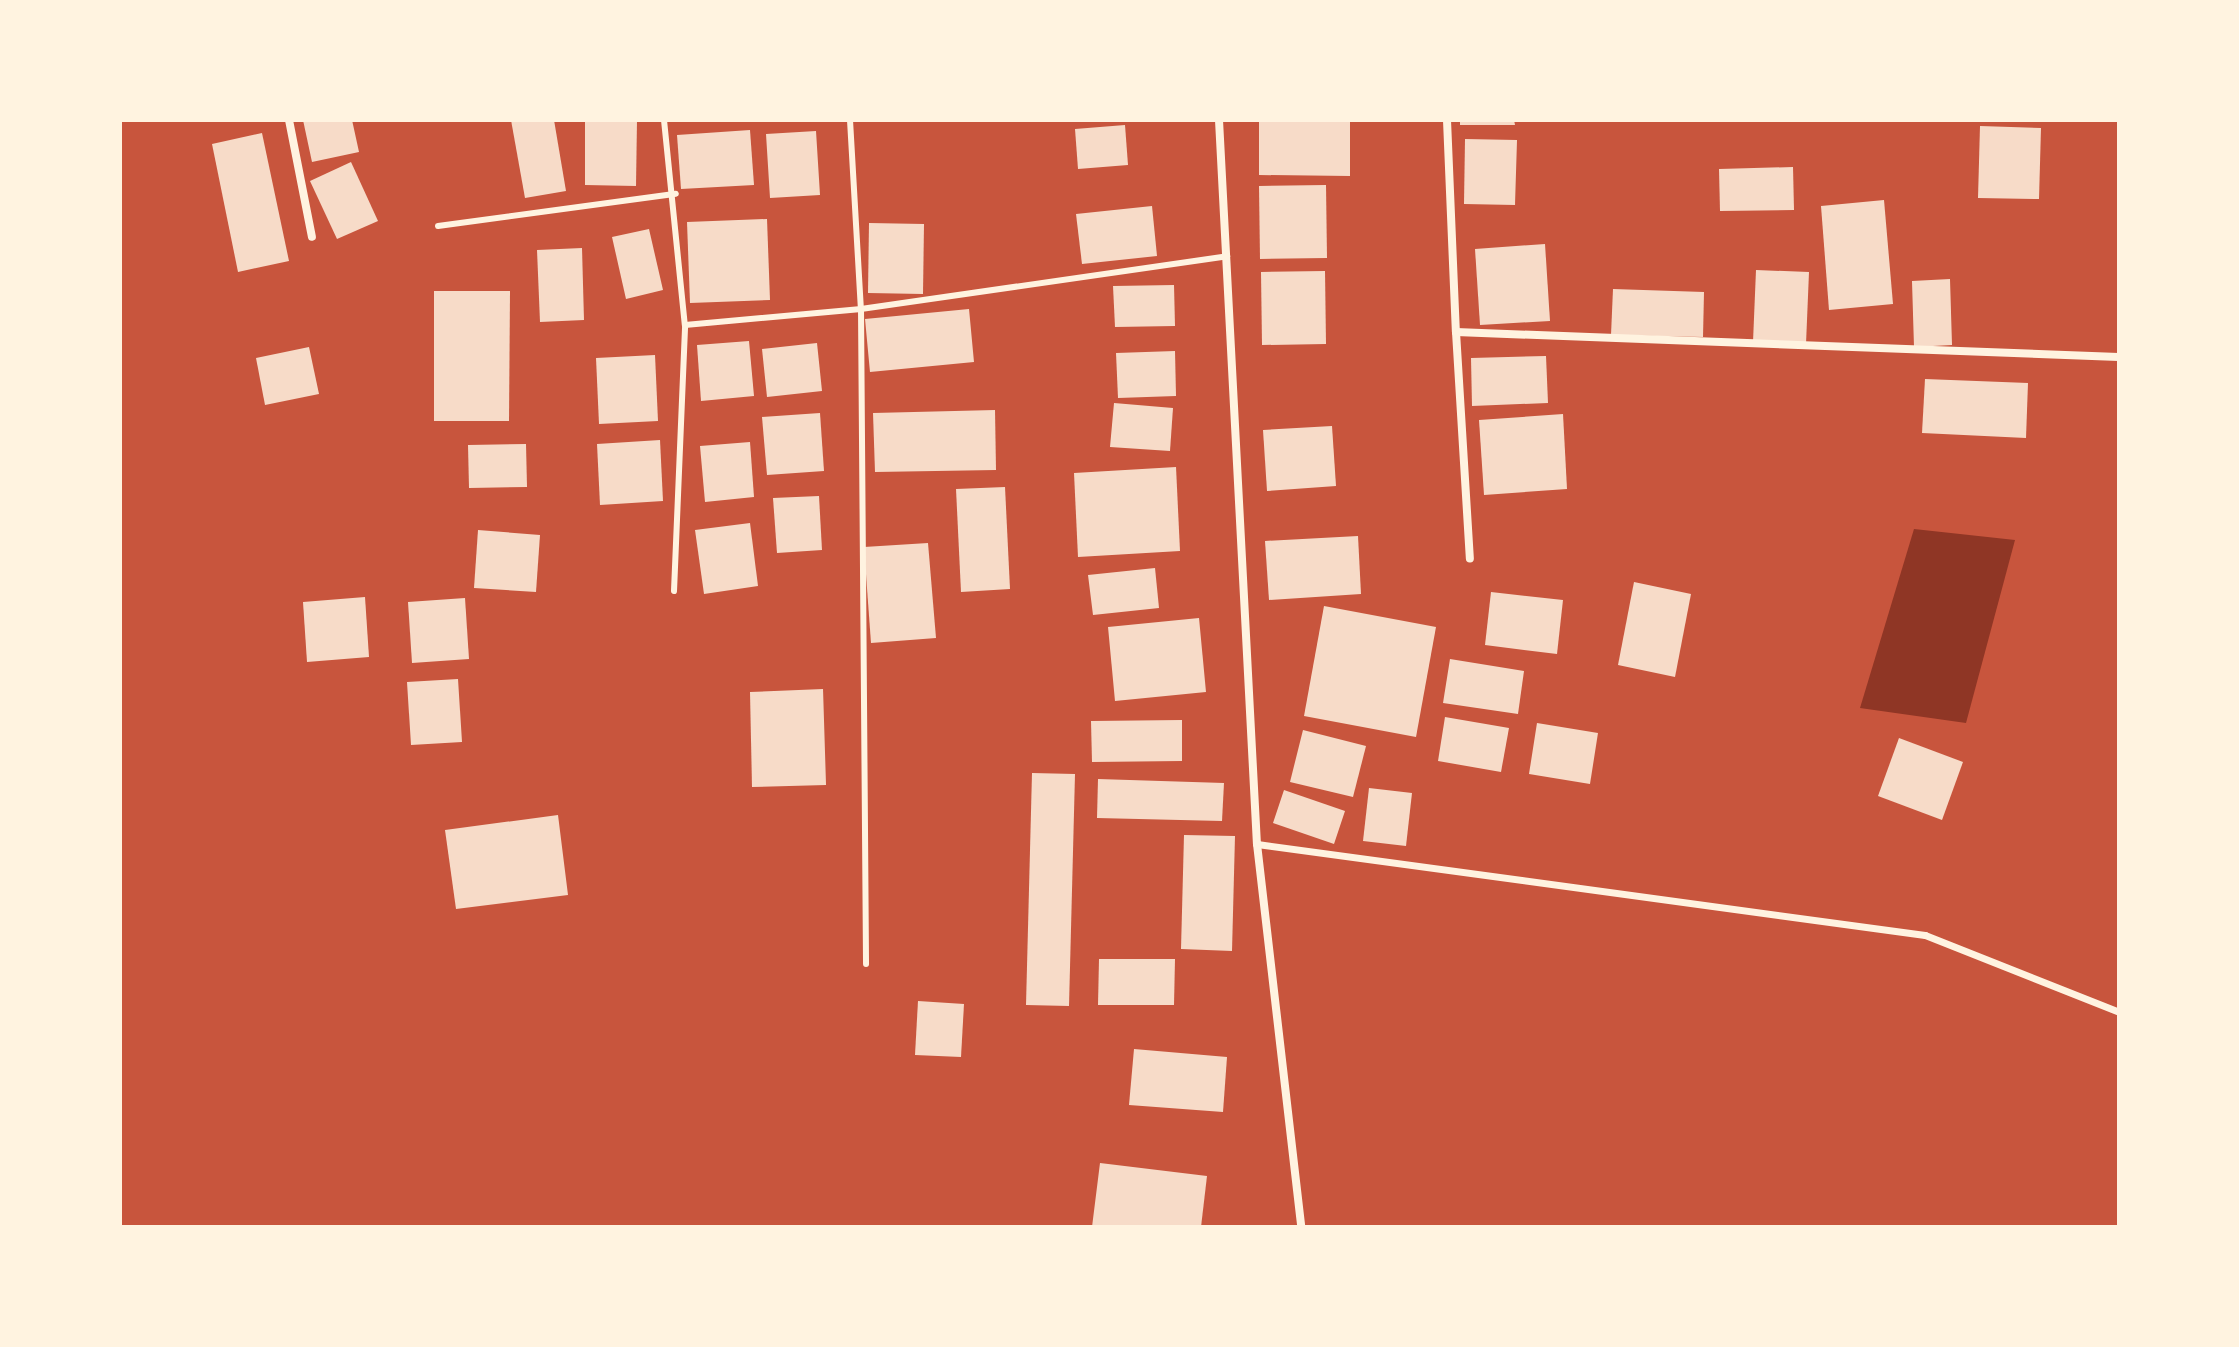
<!DOCTYPE html>
<html>
<head>
<meta charset="utf-8">
<style>
  body { margin:0 }
  #map { position:relative; width:2239px; height:1347px; overflow:hidden; background:#c8553d; font-family:Georgia,serif }
  div>[style] { position:absolute }
  .water>* { inset:0; background:#8f3625 }
  .building>* { inset:0; background:#f7dbc8 }
  .service>* { height:6px; margin:-3px; padding:0 3px; transform-origin:3px; border-radius:3px; background:#fff3e0 }
  .pedestrian>* { height:7px; margin:-3.5px; padding:0 3.5px; transform-origin:3.5px; border-radius:3.5px; background:#fff3e0 }
  .minor>* { height:8px; margin:-4px; padding:0 4px; transform-origin:4px; border-radius:4px; background:#fff3e0 }
  span { translate:-50% -50%; white-space:nowrap; text-align:center; line-height:1.15; -webkit-text-stroke:6px #fff3e0; paint-order:stroke }
  .frame { position:absolute; inset:0; border:122px solid #fff3e0; pointer-events:none }
</style>
</head>
<body>
<div id="map">
  <div class="water">
    <div style="clip-path:polygon(1914px 529px,2015px 540px,1966px 723px,1860px 708px)"></div>
  </div>
  <div class="building">
    <div style="clip-path:polygon(303px 120px,352px 120px,359px 152px,312px 162px)"></div>
    <div style="clip-path:polygon(511px 120px,554px 120px,566px 191px,525px 198px)"></div>
    <div style="clip-path:polygon(585px 120px,637px 120px,636px 186px,585px 185px)"></div>
    <div style="clip-path:polygon(1259px 120px,1350px 120px,1350px 176px,1259px 175px)"></div>
    <div style="clip-path:polygon(1460px 120px,1514px 120px,1515px 125px,1460px 125px)"></div>
    <div style="clip-path:polygon(1125px 125px,1128px 165px,1078px 169px,1075px 129px)"></div>
    <div style="clip-path:polygon(1980px 126px,2041px 128px,2039px 199px,1978px 198px)"></div>
    <div style="clip-path:polygon(750px 130px,754px 185px,681px 189px,677px 135px)"></div>
    <div style="clip-path:polygon(816px 131px,820px 195px,770px 198px,766px 134px)"></div>
    <div style="clip-path:polygon(262px 133px,289px 261px,238px 272px,212px 144px)"></div>
    <div style="clip-path:polygon(1465px 139px,1517px 140px,1515px 205px,1464px 204px)"></div>
    <div style="clip-path:polygon(351px 162px,378px 221px,337px 239px,310px 181px)"></div>
    <div style="clip-path:polygon(1793px 167px,1794px 210px,1720px 211px,1719px 169px)"></div>
    <div style="clip-path:polygon(1326px 185px,1327px 258px,1260px 259px,1259px 186px)"></div>
    <div style="clip-path:polygon(1884px 200px,1893px 304px,1829px 310px,1821px 206px)"></div>
    <div style="clip-path:polygon(1152px 206px,1157px 256px,1082px 264px,1076px 214px)"></div>
    <div style="clip-path:polygon(767px 219px,770px 300px,690px 303px,687px 222px)"></div>
    <div style="clip-path:polygon(869px 223px,924px 224px,923px 294px,868px 293px)"></div>
    <div style="clip-path:polygon(649px 229px,663px 290px,626px 299px,612px 237px)"></div>
    <div style="clip-path:polygon(1545px 244px,1550px 321px,1480px 325px,1475px 249px)"></div>
    <div style="clip-path:polygon(582px 248px,584px 320px,540px 322px,537px 250px)"></div>
    <div style="clip-path:polygon(1756px 270px,1809px 272px,1806px 344px,1753px 342px)"></div>
    <div style="clip-path:polygon(1325px 271px,1326px 344px,1262px 345px,1261px 272px)"></div>
    <div style="clip-path:polygon(1950px 279px,1952px 345px,1914px 347px,1912px 281px)"></div>
    <div style="clip-path:polygon(1174px 285px,1175px 326px,1115px 327px,1113px 286px)"></div>
    <div style="clip-path:polygon(1613px 289px,1704px 292px,1703px 337px,1611px 335px)"></div>
    <div style="clip-path:polygon(434px 291px,510px 291px,509px 421px,434px 421px)"></div>
    <div style="clip-path:polygon(969px 309px,974px 362px,870px 372px,865px 319px)"></div>
    <div style="clip-path:polygon(749px 341px,754px 396px,701px 401px,697px 345px)"></div>
    <div style="clip-path:polygon(817px 343px,822px 391px,767px 397px,762px 349px)"></div>
    <div style="clip-path:polygon(309px 347px,319px 394px,265px 405px,256px 358px)"></div>
    <div style="clip-path:polygon(1175px 351px,1176px 396px,1118px 398px,1116px 353px)"></div>
    <div style="clip-path:polygon(655px 355px,658px 421px,599px 424px,596px 358px)"></div>
    <div style="clip-path:polygon(1546px 356px,1548px 403px,1472px 406px,1471px 358px)"></div>
    <div style="clip-path:polygon(1925px 379px,2028px 383px,2026px 438px,1922px 433px)"></div>
    <div style="clip-path:polygon(1114px 403px,1173px 408px,1170px 451px,1110px 447px)"></div>
    <div style="clip-path:polygon(995px 410px,996px 470px,875px 472px,873px 413px)"></div>
    <div style="clip-path:polygon(820px 413px,824px 471px,767px 475px,762px 417px)"></div>
    <div style="clip-path:polygon(1563px 414px,1567px 489px,1484px 495px,1479px 420px)"></div>
    <div style="clip-path:polygon(1332px 426px,1336px 486px,1267px 491px,1263px 430px)"></div>
    <div style="clip-path:polygon(660px 440px,663px 501px,600px 505px,597px 444px)"></div>
    <div style="clip-path:polygon(750px 442px,754px 497px,705px 502px,700px 446px)"></div>
    <div style="clip-path:polygon(526px 444px,527px 487px,469px 488px,468px 445px)"></div>
    <div style="clip-path:polygon(1176px 467px,1180px 551px,1078px 557px,1074px 473px)"></div>
    <div style="clip-path:polygon(1005px 487px,1010px 589px,961px 592px,956px 489px)"></div>
    <div style="clip-path:polygon(819px 496px,822px 550px,777px 553px,773px 498px)"></div>
    <div style="clip-path:polygon(750px 523px,758px 586px,704px 594px,695px 530px)"></div>
    <div style="clip-path:polygon(478px 530px,540px 535px,536px 592px,474px 588px)"></div>
    <div style="clip-path:polygon(1358px 536px,1361px 594px,1269px 600px,1265px 541px)"></div>
    <div style="clip-path:polygon(928px 543px,936px 638px,871px 643px,864px 547px)"></div>
    <div style="clip-path:polygon(1155px 568px,1159px 608px,1093px 615px,1088px 575px)"></div>
    <div style="clip-path:polygon(1634px 582px,1691px 594px,1675px 677px,1618px 665px)"></div>
    <div style="clip-path:polygon(1491px 592px,1563px 600px,1557px 654px,1485px 645px)"></div>
    <div style="clip-path:polygon(365px 597px,369px 657px,307px 662px,303px 602px)"></div>
    <div style="clip-path:polygon(465px 598px,469px 659px,412px 663px,408px 602px)"></div>
    <div style="clip-path:polygon(1324px 606px,1436px 627px,1416px 737px,1304px 716px)"></div>
    <div style="clip-path:polygon(1199px 618px,1206px 692px,1115px 701px,1108px 627px)"></div>
    <div style="clip-path:polygon(1450px 659px,1524px 671px,1518px 714px,1443px 703px)"></div>
    <div style="clip-path:polygon(458px 679px,462px 742px,411px 745px,407px 682px)"></div>
    <div style="clip-path:polygon(823px 689px,826px 785px,752px 787px,750px 692px)"></div>
    <div style="clip-path:polygon(1445px 717px,1509px 728px,1501px 772px,1438px 761px)"></div>
    <div style="clip-path:polygon(1182px 720px,1182px 761px,1092px 762px,1091px 721px)"></div>
    <div style="clip-path:polygon(1537px 723px,1598px 733px,1590px 784px,1529px 774px)"></div>
    <div style="clip-path:polygon(1303px 730px,1366px 746px,1353px 797px,1290px 782px)"></div>
    <div style="clip-path:polygon(1899px 738px,1963px 762px,1942px 820px,1878px 796px)"></div>
    <div style="clip-path:polygon(1032px 773px,1075px 774px,1069px 1006px,1026px 1005px)"></div>
    <div style="clip-path:polygon(1098px 779px,1224px 783px,1222px 821px,1097px 818px)"></div>
    <div style="clip-path:polygon(1369px 788px,1412px 793px,1406px 846px,1363px 841px)"></div>
    <div style="clip-path:polygon(1284px 790px,1345px 811px,1334px 844px,1273px 823px)"></div>
    <div style="clip-path:polygon(558px 815px,568px 895px,456px 909px,445px 830px)"></div>
    <div style="clip-path:polygon(1184px 835px,1235px 836px,1232px 951px,1181px 949px)"></div>
    <div style="clip-path:polygon(1099px 959px,1175px 959px,1174px 1005px,1098px 1005px)"></div>
    <div style="clip-path:polygon(918px 1001px,964px 1004px,961px 1057px,915px 1055px)"></div>
    <div style="clip-path:polygon(1134px 1049px,1227px 1057px,1223px 1112px,1129px 1105px)"></div>
    <div style="clip-path:polygon(1100px 1163px,1207px 1176px,1201px 1227px,1092px 1227px)"></div>
  </div>
  <div class="service">
    <div style="left:664px;top:120px;width:206px;rotate:84.2deg"></div>
    <div style="left:685px;top:325px;width:177px;rotate:-5.2deg"></div>
    <div style="left:861px;top:309px;width:655px;rotate:89.56deg"></div>
    <div style="left:850px;top:120px;width:189px;rotate:86.7deg"></div>
    <div style="left:861px;top:309px;width:370px;rotate:-8.2deg"></div>
    <div style="left:438px;top:226px;width:240px;rotate:-7.7deg"></div>
    <div style="left:674px;top:591px;width:266px;rotate:-87.6deg"></div>
  </div>
  <div class="pedestrian">
    <div style="left:1257px;top:844px;width:674px;rotate:7.76deg"></div>
    <div style="left:1925px;top:935px;width:209px;rotate:21.6deg"></div>
  </div>
  <div class="minor">
    <div style="left:289px;top:120px;width:119px;rotate:78.9deg"></div>
    <div style="left:1219px;top:120px;width:725px;rotate:87deg"></div>
    <div style="left:1257px;top:844px;width:386px;rotate:83.4deg"></div>
    <div style="left:1447px;top:120px;width:212px;rotate:87.6deg"></div>
    <div style="left:1456px;top:332px;width:663px;rotate:2.16deg"></div>
    <div style="left:1456px;top:332px;width:227px;rotate:86.5deg"></div>
  </div>
  <div class="frame"></div>
</div>
</body>
</html>
